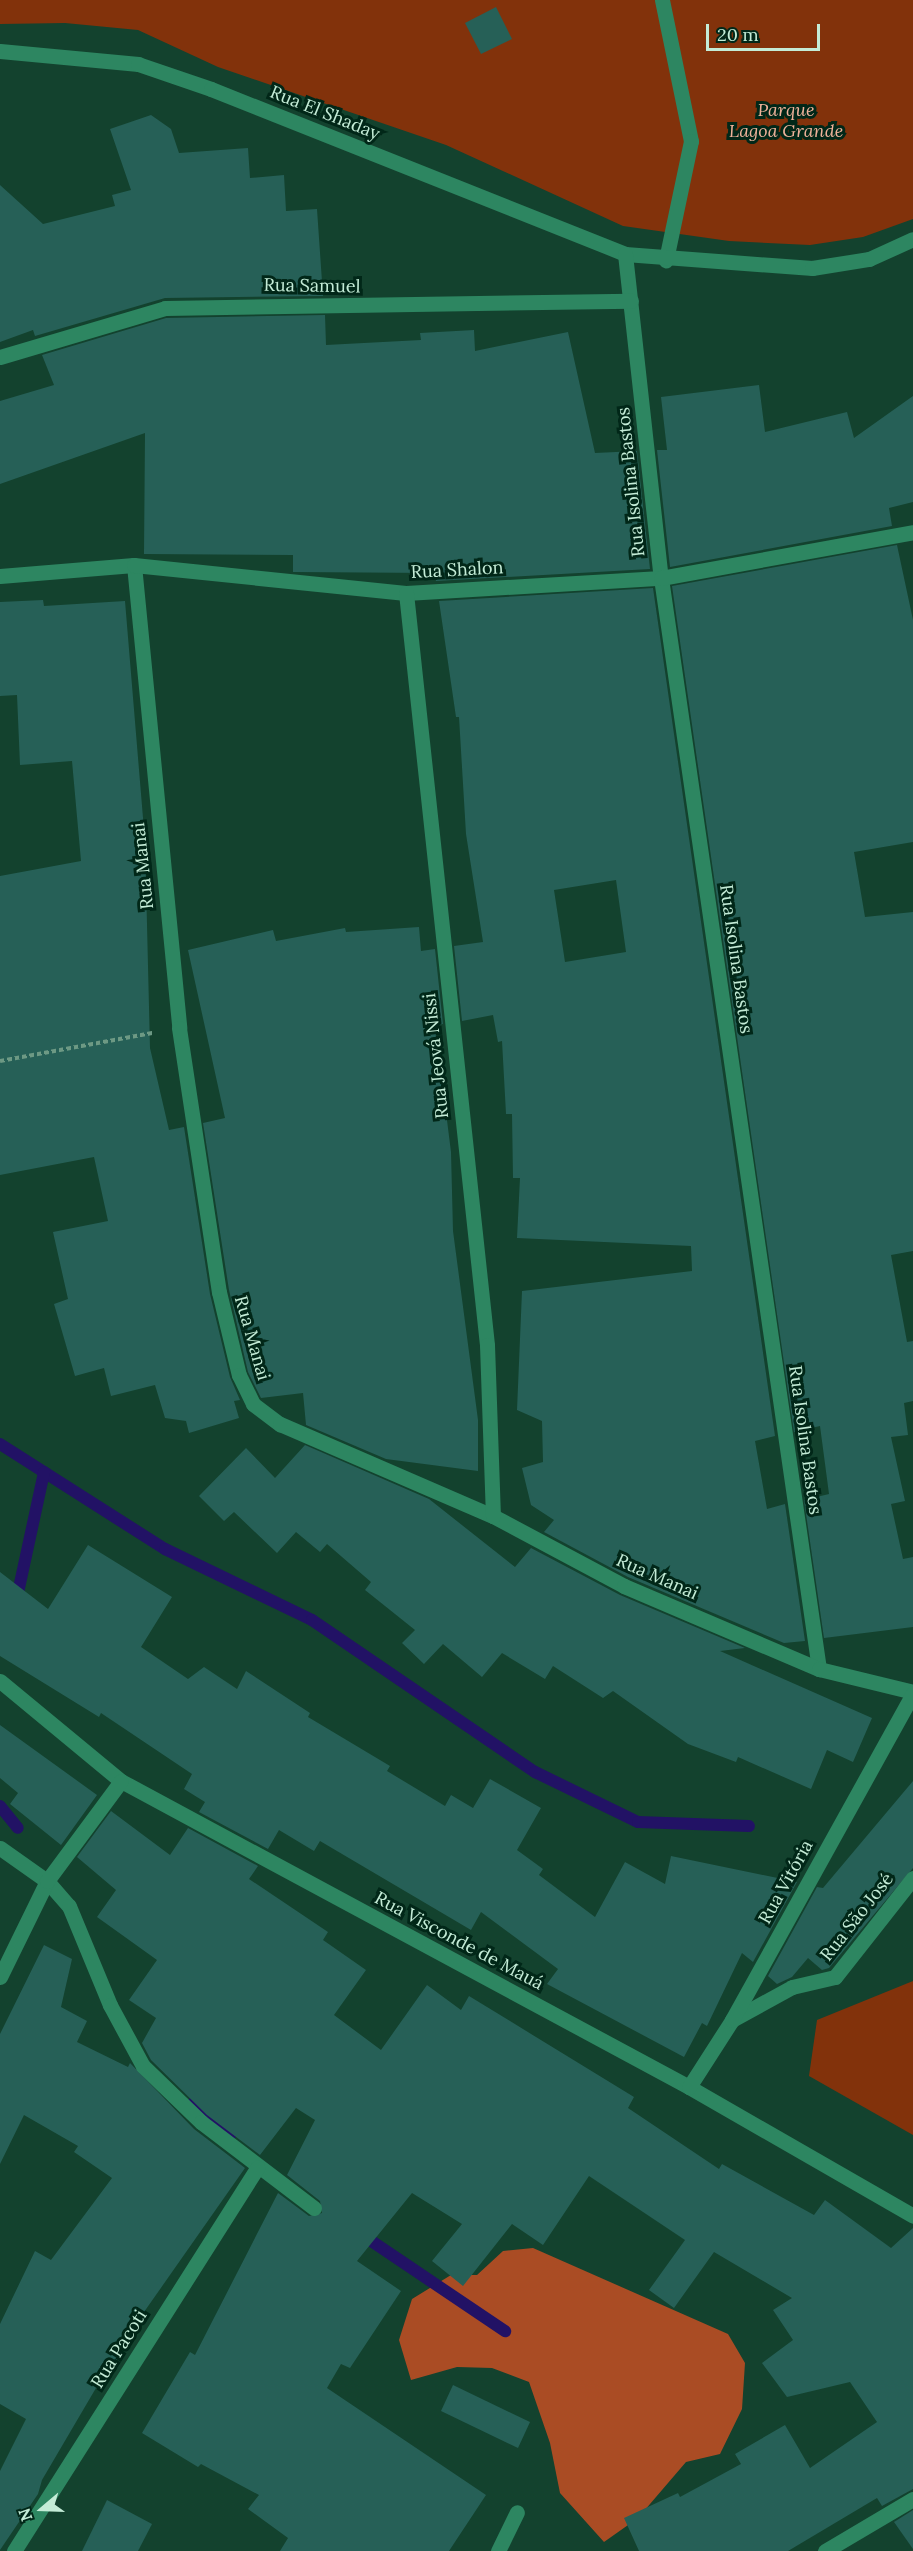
<!DOCTYPE html>
<html>
<head>
<meta charset="utf-8">
<style>
  body { margin:0 }
  #map { position:relative; width:913px; height:2551px; overflow:hidden; background:#13422e; font-family:Lora,serif }
  div>[style] { position:absolute }
  .green>* { inset:0; background:#82320b }
  .forest>* { inset:0; background:#aa4c24 }
  .stream>* { height:12px; margin:-6px; padding:0 6px; transform-origin:6px; border-radius:6px; background:#221265 }
  .building>* { inset:0; background:#266057 }
  .path>* { height:4px; margin-top:-2px; transform-origin:0; background:repeating-linear-gradient(90deg,#6d9984 0 4.5px,transparent 0 7.5px) }
  .minor>* { height:15px; margin:-7.5px; padding:0 7.5px; transform-origin:7.5px; border-radius:7.5px; background:#2d8661 }
  span { translate:-50% -50%; white-space:nowrap; text-align:center; line-height:1.15; -webkit-text-stroke:6px #012718; paint-order:stroke }
  .park-label { font-size:18px; color:#efb29a; font-style:italic }
  .street-label { font-size:18px; color:#c4ecd7 }
  .north { position:absolute; left:12px; top:2479px; width:60px; height:60px; -webkit-text-stroke:4px #012718; paint-order:stroke; rotate:251deg; font-size:16px; font-weight:700; line-height:24px; text-align:center; color:#c4ecd7 }
  .north::after { content:''; display:block; margin:auto; width:21px; height:27px; background:#c4ecd7; clip-path:polygon(50% 0,100% 100%,50% 72%,0 100%) }
  .scale { position:absolute; left:706px; top:24px; width:114px; height:27px; box-sizing:border-box; border:3px solid #c4ecd7; border-top:0; padding-left:8px; font-size:18px; line-height:21px; white-space:nowrap; color:#c4ecd7; -webkit-text-stroke:4px #012718; paint-order:stroke }
</style>
</head>
<body>
<div id="map">
  <div class="green">
    <div style="clip-path:polygon(0 0,913px 0,913px 219px,863px 237px,810px 245px,729px 241px,623px 226px,446px 145px,218px 67px,138px 30px,65px 23px,0 24px)"></div>
    <div style="clip-path:polygon(913px 1981px,913px 2135px,809px 2076px,817px 2020px)"></div>
  </div>
  <div class="forest">
    <div style="clip-path:polygon(533px 2248px,728px 2334px,745px 2363px,742px 2409px,720px 2454px,686px 2462px,638px 2518px,604px 2542px,560px 2493px,550px 2443px,529px 2382px,492px 2368px,457px 2367px,411px 2380px,399px 2340px,412px 2299px,451px 2275px,477px 2275px,503px 2251px)"></div>
  </div>
  <div class="stream">
    <div style="left:0;top:1444px;width:196px;rotate:32.5deg"></div>
    <div style="left:165px;top:1549px;width:163px;rotate:25.8deg"></div>
    <div style="left:312px;top:1620px;width:270px;rotate:34.3deg"></div>
    <div style="left:535px;top:1772px;width:114px;rotate:25.9deg"></div>
    <div style="left:638px;top:1822px;width:111px;rotate:2.1deg"></div>
    <div style="left:16px;top:1602px;width:133px;rotate:-77.8deg"></div>
    <div style="left:0;top:1806px;width:28px;rotate:51deg"></div>
    <div style="left:192px;top:2104px;width:49px;rotate:39.2deg"></div>
    <div style="left:361px;top:2234px;width:174px;rotate:34deg"></div>
  </div>
  <div class="building">
    <div style="clip-path:polygon(496px 7px,512px 39px,481px 54px,465px 23px)"></div>
    <div style="clip-path:polygon(151px 115px,171px 129px,179px 153px,248px 148px,250px 178px,284px 175px,286px 211px,317px 209px,323px 296px,165px 298px,35px 336px,33px 330px,0 342px,0 185px,43px 224px,115px 206px,112px 195px,131px 190px,110px 129px)"></div>
    <div style="clip-path:polygon(325px 315px,326px 345px,421px 340px,420px 333px,474px 330px,475px 351px,568px 332px,595px 453px,637px 451px,650px 569px,436px 581px,434px 573px,293px 572px,293px 555px,144px 554px,145px 433px,0 484px,0 401px,54px 385px,42px 355px,166px 318px)"></div>
    <div style="clip-path:polygon(759px 385px,765px 432px,847px 412px,854px 438px,913px 396px,913px 502px,889px 508px,892px 526px,670px 567px,657px 450px,667px 450px,661px 397px)"></div>
    <div style="clip-path:polygon(897px 545px,913px 620px,913px 842px,854px 852px,865px 917px,913px 912px,913px 1251px,891px 1255px,907px 1342px,913px 1341px,913px 1401px,904px 1403px,908px 1435px,891px 1437px,905px 1501px,891px 1504px,903px 1559px,913px 1557px,913px 1627px,824px 1638px,804px 1500px,829px 1494px,820px 1426px,794px 1432px,672px 586px)"></div>
    <div style="clip-path:polygon(evenodd,653px 588px,775px 1436px,755px 1441px,767px 1509px,785px 1504px,805px 1641px,784px 1643px,628px 1577px,544px 1532px,554px 1520px,531px 1505px,522px 1468px,543px 1462px,542px 1421px,517px 1410px,522px 1291px,692px 1271px,691px 1246px,517px 1238px,520px 1178px,513px 1178px,512px 1114px,506px 1114px,502px 1041px,498px 1042px,493px 1015px,462px 1021px,454px 946px,483px 942px,466px 834px,459px 717px,456px 717px,439px 601px,653px 588px,616px 880px,626px 952px,565px 962px,554px 890px,616px 880px)"></div>
    <div style="clip-path:polygon(43px 600px,44px 606px,125px 601px,145px 842px,150px 1048px,169px 1130px,184px 1127px,210px 1294px,230px 1377px,240px 1400px,234px 1401px,239px 1418px,189px 1433px,186px 1421px,165px 1418px,155px 1385px,111px 1396px,104px 1368px,75px 1376px,54px 1304px,68px 1299px,53px 1232px,108px 1221px,94px 1157px,0 1175px,0 876px,81px 861px,72px 761px,20px 765px,17px 695px,0 696px,0 602px)"></div>
    <div style="clip-path:polygon(419px 927px,421px 951px,435px 949px,443px 1024px,435px 1025px,451px 1152px,453px 1231px,478px 1420px,478px 1471px,386px 1459px,306px 1425px,303px 1393px,261px 1398px,248px 1372px,229px 1290px,203px 1123px,225px 1118px,188px 950px,273px 930px,276px 941px,345px 928px,346px 932px)"></div>
    <div style="clip-path:polygon(305px 1445px,429px 1499px,515px 1567px,531px 1548px,620px 1595px,745px 1648px,720px 1651px,872px 1718px,853px 1762px,827px 1750px,811px 1789px,738px 1757px,736px 1762px,688px 1744px,613px 1691px,603px 1698px,553px 1666px,545px 1679px,502px 1653px,482px 1677px,443px 1644px,424px 1664px,402px 1643px,415px 1630px,365px 1590px,371px 1582px,327px 1544px,320px 1552px,296px 1532px,277px 1553px,234px 1512px,224px 1521px,199px 1496px,246px 1448px,275px 1478px)"></div>
    <div style="clip-path:polygon(88px 1545px,172px 1597px,141px 1647px,188px 1679px,204px 1667px,237px 1689px,246px 1671px,310px 1713px,308px 1717px,390px 1766px,387px 1771px,445px 1806px,451px 1795px,473px 1808px,490px 1779px,541px 1808px,517px 1850px,543px 1869px,539px 1875px,595px 1917px,625px 1862px,665px 1884px,671px 1856px,797px 1882px,753px 1962px,742px 1953px,707px 2026px,702px 2023px,684px 2057px,547px 1984px,558px 1969px,481px 1912px,471px 1930px,320px 1841px,314px 1851px,279px 1830px,268px 1849px,199px 1812px,205px 1802px,184px 1789px,192px 1774px,101px 1713px,99px 1717px,0 1656px,0 1572px,48px 1609px)"></div>
    <div style="clip-path:polygon(0 1725px,97px 1795px,61px 1845px,10px 1804px,18px 1793px,0 1778px)"></div>
    <div style="clip-path:polygon(913px 1781px,913px 1868px,829px 1968px,822px 1970px,808px 1958px,792px 1977px,777px 1984px,768px 1976px,817px 1887px,823px 1888px)"></div>
    <div style="clip-path:polygon(111px 1811px,170px 1855px,188px 1828px,258px 1866px,249px 1879px,328px 1932px,323px 1940px,366px 1970px,334px 2015px,381px 2050px,427px 1985px,461px 2010px,469px 1996px,634px 2097px,628px 2108px,719px 2169px,722px 2164px,814px 2215px,825px 2200px,891px 2248px,913px 2228px,913px 2489px,882px 2506px,877px 2498px,788px 2551px,639px 2551px,624px 2518px,678px 2493px,680px 2497px,741px 2464px,735px 2454px,785px 2425px,810px 2468px,877px 2422px,850px 2382px,787px 2397px,762px 2363px,793px 2340px,773px 2310px,792px 2298px,714px 2252px,674px 2308px,649px 2290px,685px 2240px,589px 2176px,543px 2245px,512px 2224px,463px 2286px,432px 2261px,462px 2224px,412px 2193px,357px 2261px,401px 2291px,350px 2368px,341px 2364px,327px 2388px,486px 2495px,449px 2551px,280px 2551px,288px 2538px,248px 2509px,259px 2495px,201px 2464px,198px 2467px,142px 2433px,190px 2352px,195px 2355px,278px 2193px,309px 2216px,322px 2213px,320px 2201px,287px 2175px,315px 2120px,296px 2108px,260px 2155px,207px 2115px,151px 2060px,142px 2043px,156px 2018px,129px 2000px,157px 1960px,97px 1917px,116px 1890px,77px 1857px)"></div>
    <div style="clip-path:polygon(44px 1945px,72px 1959px,61px 2007px,87px 2021px,77px 2042px,128px 2067px,130px 2063px,194px 2129px,245px 2168px,130px 2332px,102px 2391px,96px 2388px,42px 2480px,38px 2494px,0 2550px,0 2471px,26px 2419px,0 2404px,0 2324px,35px 2251px,51px 2260px,112px 2178px,74px 2152px,78px 2146px,24px 2115px,0 2164px,0 2034px)"></div>
    <div style="clip-path:polygon(453px 2385px,530px 2422px,518px 2448px,441px 2411px)"></div>
    <div style="clip-path:polygon(107px 2500px,152px 2524px,138px 2551px,82px 2551px)"></div>
    <div style="clip-path:polygon(913px 2510px,913px 2549px,894px 2522px)"></div>
  </div>
  <div class="path">
    <div style="left:0;top:1061px;width:156px;rotate:-10.4deg"></div>
  </div>
  <div class="minor">
    <div style="left:662px;top:0;width:144px;rotate:78.4deg"></div>
    <div style="left:691px;top:141px;width:122px;rotate:101.9deg"></div>
    <div style="left:0;top:51px;width:139px;rotate:5.4deg"></div>
    <div style="left:138px;top:64px;width:77px;rotate:18.9deg"></div>
    <div style="left:211px;top:89px;width:446px;rotate:21.7deg"></div>
    <div style="left:625px;top:254px;width:188px;rotate:4.3deg"></div>
    <div style="left:812px;top:268px;width:58px;rotate:-9deg"></div>
    <div style="left:869px;top:259px;width:48px;rotate:-24.4deg"></div>
    <div style="left:625px;top:254px;width:326px;rotate:83.7deg"></div>
    <div style="left:661px;top:578px;width:1102px;rotate:81.76deg"></div>
    <div style="left:0;top:357px;width:172px;rotate:-16.5deg"></div>
    <div style="left:165px;top:308px;width:466px;rotate:-0.9deg"></div>
    <div style="left:134px;top:565px;width:465px;rotate:84.4deg"></div>
    <div style="left:179px;top:1028px;width:267px;rotate:81.4deg"></div>
    <div style="left:219px;top:1292px;width:85px;rotate:76.5deg"></div>
    <div style="left:239px;top:1375px;width:32px;rotate:64deg"></div>
    <div style="left:253px;top:1404px;width:34px;rotate:37deg"></div>
    <div style="left:280px;top:1424px;width:232px;rotate:23.4deg"></div>
    <div style="left:493px;top:1516px;width:149px;rotate:28.1deg"></div>
    <div style="left:624px;top:1586px;width:212px;rotate:23.1deg"></div>
    <div style="left:819px;top:1669px;width:97px;rotate:13.7deg"></div>
    <div style="left:0;top:576px;width:134px;rotate:-4.7deg"></div>
    <div style="left:134px;top:565px;width:273px;rotate:5.9deg"></div>
    <div style="left:406px;top:593px;width:255px;rotate:-3.4deg"></div>
    <div style="left:661px;top:578px;width:256px;rotate:-10.3deg"></div>
    <div style="left:406px;top:593px;width:756px;rotate:83.85deg"></div>
    <div style="left:487px;top:1345px;width:171px;rotate:88deg"></div>
    <div style="left:0;top:1681px;width:157px;rotate:39.6deg"></div>
    <div style="left:121px;top:1781px;width:645px;rotate:28.31deg"></div>
    <div style="left:689px;top:2087px;width:258px;rotate:29.9deg"></div>
    <div style="left:0;top:1848px;width:57px;rotate:35.1deg"></div>
    <div style="left:47px;top:1881px;width:33px;rotate:49deg"></div>
    <div style="left:69px;top:1906px;width:107px;rotate:67.5deg"></div>
    <div style="left:110px;top:2005px;width:69px;rotate:61.6deg"></div>
    <div style="left:143px;top:2066px;width:81px;rotate:44deg"></div>
    <div style="left:201px;top:2122px;width:142px;rotate:37.3deg"></div>
    <div style="left:0;top:1977px;width:107px;rotate:-63.9deg"></div>
    <div style="left:47px;top:1881px;width:124px;rotate:-53.5deg"></div>
    <div style="left:732px;top:2020px;width:68px;rotate:-28.8deg"></div>
    <div style="left:792px;top:1987px;width:44px;rotate:-13.1deg"></div>
    <div style="left:835px;top:1977px;width:126px;rotate:-51.8deg"></div>
    <div style="left:689px;top:2087px;width:80px;rotate:-57.3deg"></div>
    <div style="left:732px;top:2020px;width:374px;rotate:-61deg"></div>
    <div style="left:14px;top:2551px;width:454px;rotate:-57.6deg"></div>
    <div style="left:498px;top:2551px;width:43px;rotate:-64deg"></div>
    <div style="left:825px;top:2551px;width:102px;rotate:-30.6deg"></div>
  </div>
  <div class="park-label">
    <span style="left:786px;top:121px">Parque<br>Lagoa Grande</span>
  </div>
  <div class="street-label">
    <span style="left:325px;top:113px;rotate:22deg">Rua El Shaday</span>
    <span style="left:312px;top:286px;rotate:1deg">Rua Samuel</span>
    <span style="left:631px;top:482px;rotate:-96deg">Rua Isolina Bastos</span>
    <span style="left:457px;top:570px;rotate:-3deg">Rua Shalon</span>
    <span style="left:143px;top:866px;rotate:-96deg">Rua Manai</span>
    <span style="left:736px;top:959px;rotate:82deg">Rua Isolina Bastos</span>
    <span style="left:436px;top:1056px;rotate:-96deg">Rua Jeová Nissi</span>
    <span style="left:252px;top:1338px;rotate:74deg">Rua Manai</span>
    <span style="left:805px;top:1440px;rotate:82deg">Rua Isolina Bastos</span>
    <span style="left:657px;top:1577px;rotate:24deg">Rua Manai</span>
    <span style="left:786px;top:1882px;rotate:-61deg">Rua Vitória</span>
    <span style="left:857px;top:1917px;rotate:-52deg">Rua São José</span>
    <span style="left:459px;top:1941px;rotate:28deg">Rua Visconde de Mauá</span>
    <span style="left:119px;top:2349px;rotate:-58deg">Rua Pacoti</span>
  </div>
  <div class="north">N</div>
  <div class="scale">20 m</div>
</div>
</body>
</html>
